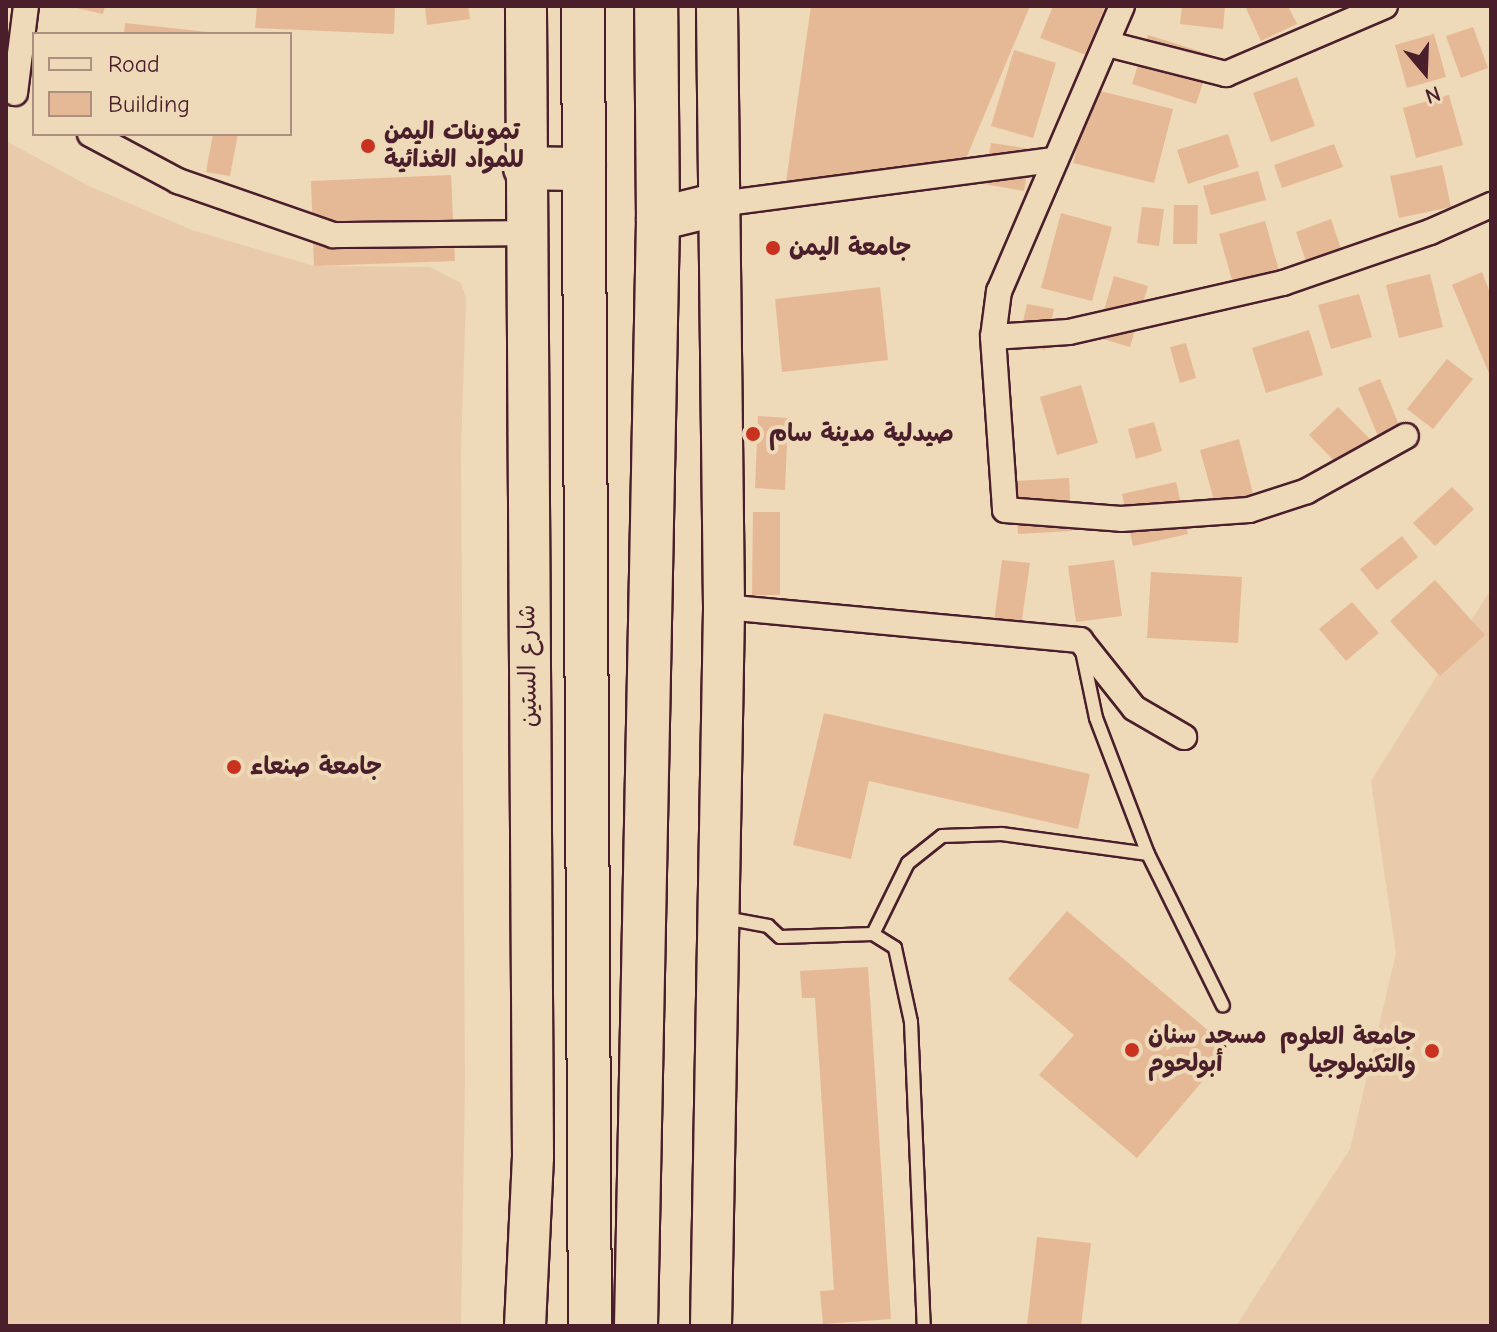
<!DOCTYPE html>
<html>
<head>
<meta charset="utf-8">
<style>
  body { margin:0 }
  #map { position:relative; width:1497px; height:1332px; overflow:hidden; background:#eed9b8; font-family:"Comic Neue","Playpen Sans Arabic",sans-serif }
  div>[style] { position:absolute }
  .built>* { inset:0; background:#e9cbab }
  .building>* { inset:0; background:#e6b996 }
  .roads { filter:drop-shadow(2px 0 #4a1f2b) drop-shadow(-2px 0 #4a1f2b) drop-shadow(0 2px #4a1f2b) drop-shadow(0 -2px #4a1f2b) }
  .service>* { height:12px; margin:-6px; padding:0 6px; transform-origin:6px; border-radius:6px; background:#eed9b8 }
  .minor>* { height:24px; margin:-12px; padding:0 12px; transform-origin:12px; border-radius:12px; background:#eed9b8 }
  .primary>* { height:40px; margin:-20px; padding:0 20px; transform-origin:20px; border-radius:20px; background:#eed9b8 }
  .trunk>* { height:42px; margin:-21px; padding:0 21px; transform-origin:21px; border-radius:21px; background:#eed9b8 }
  .dots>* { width:22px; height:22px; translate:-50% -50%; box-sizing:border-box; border:4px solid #eed9b8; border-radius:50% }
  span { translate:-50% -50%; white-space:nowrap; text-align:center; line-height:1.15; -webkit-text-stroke:8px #eed9b8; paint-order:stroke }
  .poi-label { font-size:24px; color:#4a1f2b; font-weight:700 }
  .left { translate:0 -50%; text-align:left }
  .right { translate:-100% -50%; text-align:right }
  .street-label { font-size:24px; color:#4a1f2b }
  .frame { position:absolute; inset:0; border:8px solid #4a1f2b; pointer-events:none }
  .legend { position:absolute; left:32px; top:32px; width:260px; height:104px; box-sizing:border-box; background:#eed9b8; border:2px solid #ac8f80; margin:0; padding:10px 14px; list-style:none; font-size:24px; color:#4a1f2b }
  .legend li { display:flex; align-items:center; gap:16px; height:40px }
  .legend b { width:40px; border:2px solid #ac8f80 }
  .north { position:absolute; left:1385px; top:32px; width:80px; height:80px; -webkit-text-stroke:6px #eed9b8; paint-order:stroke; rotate:161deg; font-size:22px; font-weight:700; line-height:32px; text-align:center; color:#4a1f2b }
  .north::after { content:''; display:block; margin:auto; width:28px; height:36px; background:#4a1f2b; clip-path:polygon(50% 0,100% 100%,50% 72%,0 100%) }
</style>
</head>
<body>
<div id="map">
  <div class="built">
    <div style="clip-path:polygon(6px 141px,89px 186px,192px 230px,314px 266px,430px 267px,461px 283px,466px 298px,461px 450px,465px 1083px,461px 1326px,6px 1326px)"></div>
    <div style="clip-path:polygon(1491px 589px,1491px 1326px,1236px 1326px,1350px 1149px,1396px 953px,1371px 781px)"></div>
  </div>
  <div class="building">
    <div style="clip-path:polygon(67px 6px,105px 6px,103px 14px)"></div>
    <div style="clip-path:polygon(257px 6px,395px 6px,394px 34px,255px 28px)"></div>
    <div style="clip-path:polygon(425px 6px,468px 6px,470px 19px,427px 25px)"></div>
    <div style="clip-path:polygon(811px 6px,1030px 6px,965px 161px,784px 196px)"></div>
    <div style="clip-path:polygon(1053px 6px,1105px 6px,1086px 55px,1040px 38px)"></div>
    <div style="clip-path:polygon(1182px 6px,1225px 6px,1223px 29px,1180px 24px)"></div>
    <div style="clip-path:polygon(1245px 6px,1288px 6px,1297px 24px,1261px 41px)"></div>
    <div style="clip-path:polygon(125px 23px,208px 32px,208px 34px,124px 34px)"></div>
    <div style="clip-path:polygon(1473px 27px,1488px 68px,1461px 78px,1446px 36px)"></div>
    <div style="clip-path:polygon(1434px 34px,1446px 77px,1407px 88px,1395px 45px)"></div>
    <div style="clip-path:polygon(1148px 35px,1212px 55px,1196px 104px,1132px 84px)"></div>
    <div style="clip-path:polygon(1014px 50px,1056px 63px,1033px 138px,991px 126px)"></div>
    <div style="clip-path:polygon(1297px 77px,1315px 126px,1271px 142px,1253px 93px)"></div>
    <div style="clip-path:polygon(1092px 89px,1173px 109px,1154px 183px,1073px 163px)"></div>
    <div style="clip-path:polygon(1449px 95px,1463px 145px,1416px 158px,1403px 108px)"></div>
    <div style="clip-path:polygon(213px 134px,238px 134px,230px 176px,206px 172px)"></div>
    <div style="clip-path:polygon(1228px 134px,1239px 167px,1188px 184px,1177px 150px)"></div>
    <div style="clip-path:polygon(991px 143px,1031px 149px,1024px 191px,984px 184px)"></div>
    <div style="clip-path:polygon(1334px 144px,1343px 167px,1282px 188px,1274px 165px)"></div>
    <div style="clip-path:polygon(1442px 165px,1451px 207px,1399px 218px,1390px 176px)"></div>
    <div style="clip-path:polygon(1258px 171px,1266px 200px,1211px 215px,1203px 186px)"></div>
    <div style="clip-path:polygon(451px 175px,455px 261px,314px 266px,311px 181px)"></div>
    <div style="clip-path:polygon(1174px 205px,1198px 205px,1197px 244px,1173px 244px)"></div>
    <div style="clip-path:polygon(1142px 207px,1164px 209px,1159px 246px,1137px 243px)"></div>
    <div style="clip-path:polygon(1061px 213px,1112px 227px,1092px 301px,1041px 288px)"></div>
    <div style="clip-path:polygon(1331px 219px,1347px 267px,1312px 279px,1296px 232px)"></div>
    <div style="clip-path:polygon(1265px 221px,1280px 274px,1234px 287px,1219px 234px)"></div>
    <div style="clip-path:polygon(1482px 272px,1491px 295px,1491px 378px,1452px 285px)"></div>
    <div style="clip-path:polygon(1430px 274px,1443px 327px,1399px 338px,1386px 285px)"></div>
    <div style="clip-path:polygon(1114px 276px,1148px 286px,1130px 347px,1096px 337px)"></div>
    <div style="clip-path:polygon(880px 287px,888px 360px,782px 372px,775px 299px)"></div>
    <div style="clip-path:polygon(1359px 294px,1372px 337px,1331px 349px,1318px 305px)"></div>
    <div style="clip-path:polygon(1027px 304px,1054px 309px,1045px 350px,1018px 344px)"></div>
    <div style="clip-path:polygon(1309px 330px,1323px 375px,1266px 393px,1252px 348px)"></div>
    <div style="clip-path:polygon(1186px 343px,1196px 378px,1180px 383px,1170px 347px)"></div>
    <div style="clip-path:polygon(1447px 359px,1473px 379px,1433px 429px,1407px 409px)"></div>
    <div style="clip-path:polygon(1380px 379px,1402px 432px,1380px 441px,1358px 388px)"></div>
    <div style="clip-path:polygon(1081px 385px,1098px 443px,1057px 455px,1040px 397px)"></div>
    <div style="clip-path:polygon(1338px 407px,1371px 440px,1341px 468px,1309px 435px)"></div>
    <div style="clip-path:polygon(758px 416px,788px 418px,785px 490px,755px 488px)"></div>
    <div style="clip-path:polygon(1154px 422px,1162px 451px,1136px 459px,1128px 429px)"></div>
    <div style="clip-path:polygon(1239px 439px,1253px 494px,1215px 504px,1200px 450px)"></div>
    <div style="clip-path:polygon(1069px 478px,1072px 531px,1018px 534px,1015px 481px)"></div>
    <div style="clip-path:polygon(1176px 482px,1188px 534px,1133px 546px,1122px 494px)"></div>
    <div style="clip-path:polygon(1452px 487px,1474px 509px,1435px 546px,1413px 523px)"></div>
    <div style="clip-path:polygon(753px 512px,780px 512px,780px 595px,752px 595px)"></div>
    <div style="clip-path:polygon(1402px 536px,1418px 557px,1377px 590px,1360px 569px)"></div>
    <div style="clip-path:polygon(1002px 560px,1030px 563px,1021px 626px,994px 622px)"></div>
    <div style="clip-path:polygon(1114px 560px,1122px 616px,1076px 622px,1068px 566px)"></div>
    <div style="clip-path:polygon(1151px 572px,1242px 577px,1238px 643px,1147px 638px)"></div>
    <div style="clip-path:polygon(1435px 580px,1485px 635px,1440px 676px,1390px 621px)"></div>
    <div style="clip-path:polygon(1352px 602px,1379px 633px,1346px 661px,1319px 629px)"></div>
    <div style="clip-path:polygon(824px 713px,1090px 774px,1078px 829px,869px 781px,851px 859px,793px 845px)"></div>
    <div style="clip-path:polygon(1067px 911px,1230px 1049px,1137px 1158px,1039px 1075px,1074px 1035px,1008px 979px)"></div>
    <div style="clip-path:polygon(868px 967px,891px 1319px,823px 1324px,820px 1291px,834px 1290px,815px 998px,802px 998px,800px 971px)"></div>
    <div style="clip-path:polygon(1037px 1237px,1091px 1243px,1081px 1326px,1027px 1326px)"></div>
  </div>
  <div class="roads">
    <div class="service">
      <div style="left:1082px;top:651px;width:68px;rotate:78.2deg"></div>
      <div style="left:1096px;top:718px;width:146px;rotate:69.1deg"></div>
      <div style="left:1148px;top:854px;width:169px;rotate:63.7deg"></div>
      <div style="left:725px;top:918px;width:44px;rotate:10.5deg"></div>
      <div style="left:768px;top:926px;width:16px;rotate:43deg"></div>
      <div style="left:780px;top:937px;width:93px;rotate:-1.8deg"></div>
      <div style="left:873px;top:934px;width:26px;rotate:32deg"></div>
      <div style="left:895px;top:948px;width:76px;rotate:77.8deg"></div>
      <div style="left:911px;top:1022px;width:304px;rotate:87.6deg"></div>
      <div style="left:873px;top:934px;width:79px;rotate:-63.8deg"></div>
      <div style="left:908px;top:863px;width:43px;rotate:-38.5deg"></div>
      <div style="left:942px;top:836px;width:60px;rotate:-1.9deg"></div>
      <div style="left:1002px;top:834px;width:147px;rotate:7.8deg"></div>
    </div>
    <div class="minor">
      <div style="left:1122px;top:6px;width:310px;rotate:113.3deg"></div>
      <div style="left:999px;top:291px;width:46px;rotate:97.4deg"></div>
      <div style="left:993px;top:337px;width:173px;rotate:86deg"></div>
      <div style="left:1005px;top:510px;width:116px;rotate:4.4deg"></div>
      <div style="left:1121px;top:519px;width:128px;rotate:-4deg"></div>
      <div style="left:1249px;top:510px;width:61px;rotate:-18.1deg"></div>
      <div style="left:1307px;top:491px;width:113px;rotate:-29.1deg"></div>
      <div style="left:1108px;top:44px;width:122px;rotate:14.3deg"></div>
      <div style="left:1226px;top:74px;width:173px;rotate:-23.2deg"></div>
      <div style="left:15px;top:93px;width:88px;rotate:-82.8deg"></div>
      <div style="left:90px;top:134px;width:100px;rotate:28.1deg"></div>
      <div style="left:178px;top:181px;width:164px;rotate:19.2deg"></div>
      <div style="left:333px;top:235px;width:190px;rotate:-0.6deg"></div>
      <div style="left:719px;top:204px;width:339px;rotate:-7.5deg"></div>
      <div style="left:993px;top:337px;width:76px;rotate:-3.8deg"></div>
      <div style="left:1069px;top:332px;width:220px;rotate:-12.9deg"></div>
      <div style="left:1283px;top:283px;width:156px;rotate:-19.1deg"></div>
      <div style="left:1430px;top:232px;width:67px;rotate:-23.9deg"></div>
      <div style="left:724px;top:607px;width:358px;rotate:5.3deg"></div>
      <div style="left:1080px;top:640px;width:87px;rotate:51.5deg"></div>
      <div style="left:1134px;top:708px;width:58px;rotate:30.1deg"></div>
    </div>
    <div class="primary">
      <div style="left:525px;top:1326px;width:169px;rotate:-87.3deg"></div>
      <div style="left:533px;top:1157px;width:1151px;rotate:-90.35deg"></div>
      <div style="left:711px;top:1326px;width:719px;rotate:-88.96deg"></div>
      <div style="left:724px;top:607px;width:601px;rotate:-90.67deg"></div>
    </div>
    <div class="trunk">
      <div style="left:583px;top:6px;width:1320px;rotate:89.7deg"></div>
      <div style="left:525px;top:168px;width:59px;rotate:1deg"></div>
      <div style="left:658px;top:219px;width:63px;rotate:-13.8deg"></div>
      <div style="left:636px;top:1326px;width:1107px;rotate:-88.86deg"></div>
      <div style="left:658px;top:219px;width:213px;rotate:-90.5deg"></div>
    </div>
  </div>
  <div class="dots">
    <div style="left:368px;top:146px;background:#c8321e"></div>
    <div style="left:773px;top:248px;background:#c8321e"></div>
    <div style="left:753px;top:434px;background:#c8321e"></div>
    <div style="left:234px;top:767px;background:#c8321e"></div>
    <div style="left:1132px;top:1050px;background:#c8321e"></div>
    <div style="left:1432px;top:1051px;background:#c8321e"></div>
  </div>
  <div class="poi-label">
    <span class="left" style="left:384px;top:146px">تموينات اليمن<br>للمواد الغذائية</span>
    <span class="left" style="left:789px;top:248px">جامعة اليمن</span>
    <span class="left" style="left:769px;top:434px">صيدلية مدينة سام</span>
    <span class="left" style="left:250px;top:767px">جامعة صنعاء</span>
    <span class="left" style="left:1148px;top:1050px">مسجد سنان<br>أبولحوم</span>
    <span class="right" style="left:1416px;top:1051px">جامعة العلوم<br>والتكنولوجيا</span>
  </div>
  <div class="street-label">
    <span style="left:528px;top:666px;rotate:-91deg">شارع الستين</span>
  </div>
  <div class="frame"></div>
  <ul class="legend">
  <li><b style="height:10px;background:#eed9b8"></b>Road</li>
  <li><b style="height:22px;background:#e6b996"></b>Building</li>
  </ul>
  <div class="north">N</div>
</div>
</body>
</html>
